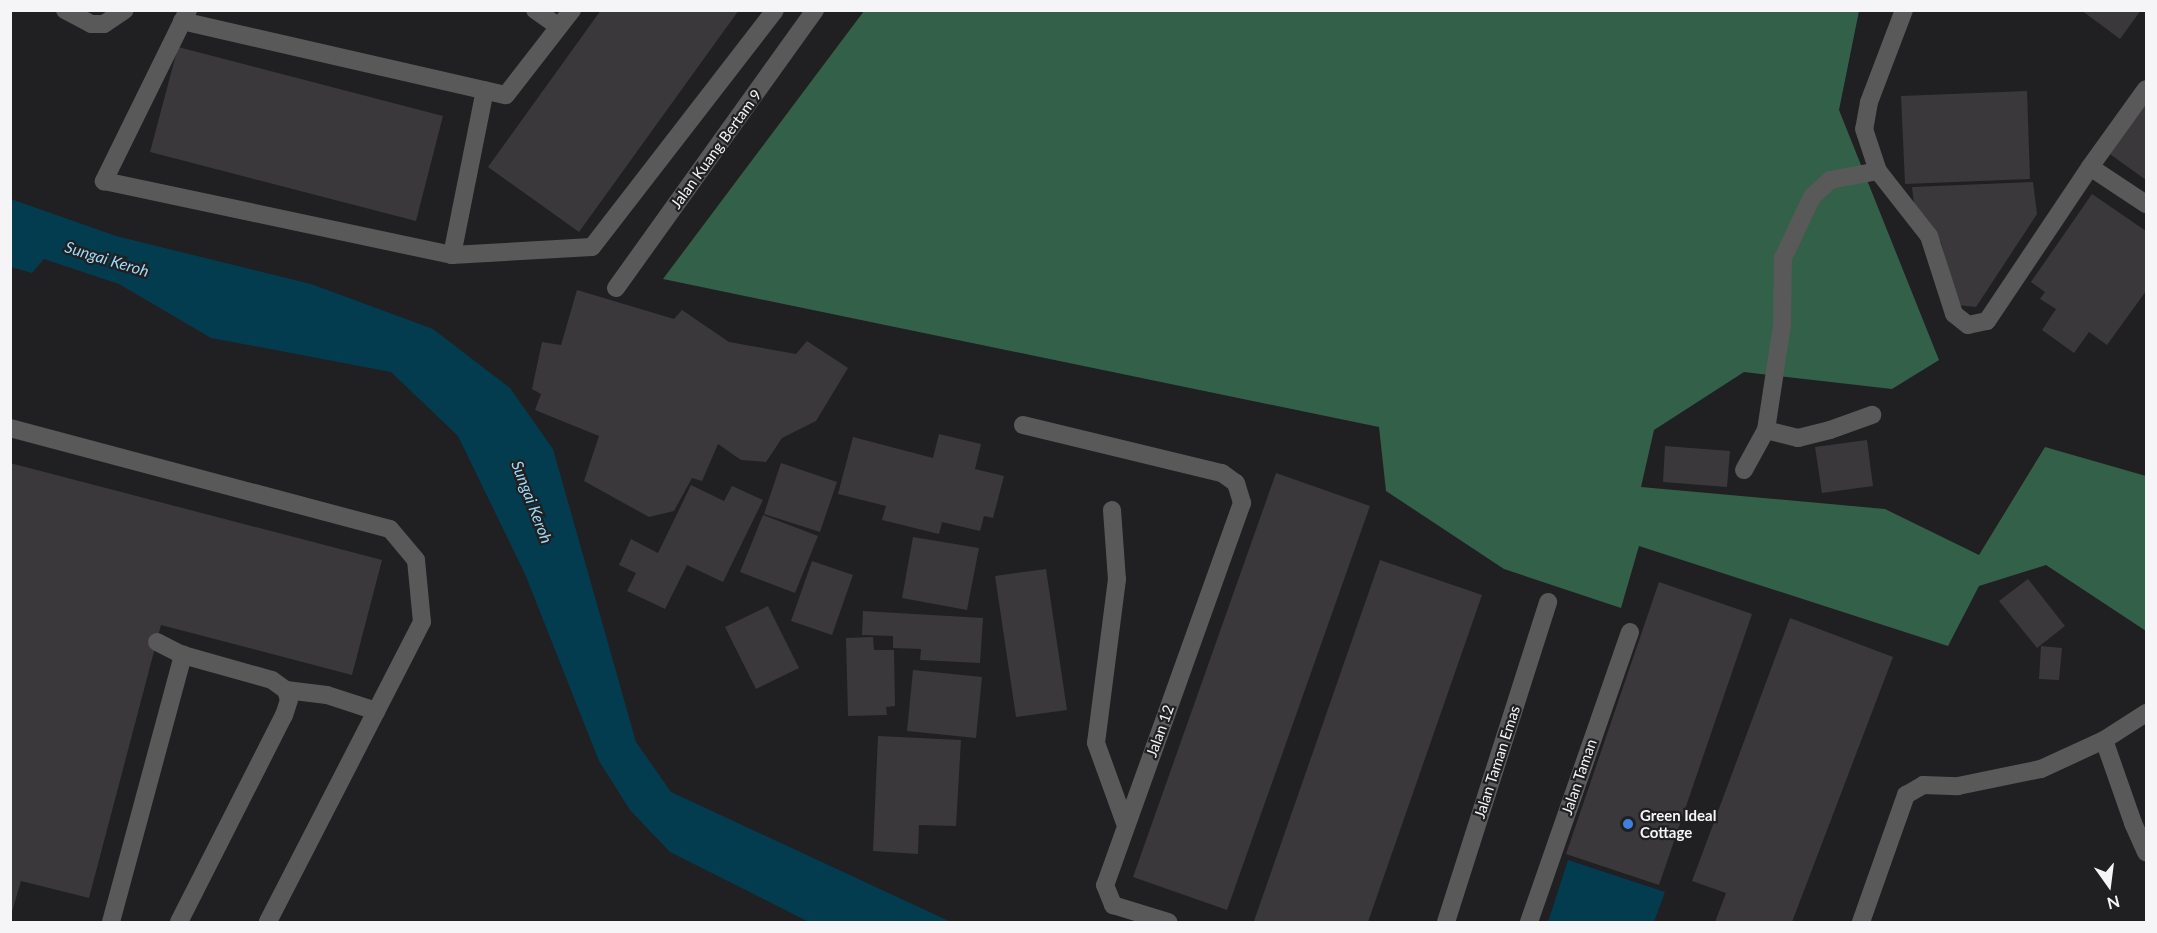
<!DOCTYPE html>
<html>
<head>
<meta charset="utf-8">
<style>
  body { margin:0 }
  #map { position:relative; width:2157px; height:933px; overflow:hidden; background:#201f21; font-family:Lato,sans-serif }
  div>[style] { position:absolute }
  .forest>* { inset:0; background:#336049 }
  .water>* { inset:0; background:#033c4f }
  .building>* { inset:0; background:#3a383b }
  .lane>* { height:18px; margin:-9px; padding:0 9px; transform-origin:9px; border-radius:9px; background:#59595a }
  .street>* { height:18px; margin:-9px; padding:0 9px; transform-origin:9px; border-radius:9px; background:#59595a }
  .dots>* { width:16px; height:16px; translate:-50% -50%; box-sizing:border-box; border:3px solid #201f21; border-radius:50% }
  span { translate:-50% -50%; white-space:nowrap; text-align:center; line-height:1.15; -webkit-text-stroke:4.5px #201f21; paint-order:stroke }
  .street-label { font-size:15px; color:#f5f4f6 }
  .poi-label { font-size:15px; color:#f5f4f6; font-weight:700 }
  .left { translate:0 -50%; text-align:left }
  .water-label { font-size:16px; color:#9ddbf8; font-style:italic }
  .frame { position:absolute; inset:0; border:12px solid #f5f4f6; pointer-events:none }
  .north { position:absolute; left:2079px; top:855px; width:60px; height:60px; -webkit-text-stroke:4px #201f21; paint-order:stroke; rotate:166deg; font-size:16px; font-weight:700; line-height:24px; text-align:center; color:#f5f4f6 }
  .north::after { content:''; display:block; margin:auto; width:21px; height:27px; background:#f5f4f6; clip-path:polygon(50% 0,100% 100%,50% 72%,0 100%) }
</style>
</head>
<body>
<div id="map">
  <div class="forest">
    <div style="clip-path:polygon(864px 11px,1859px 11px,1839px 110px,1939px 360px,1892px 389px,1744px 372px,1654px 430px,1641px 487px,1885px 509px,1979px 555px,2045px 447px,2146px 476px,2146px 631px,2046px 565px,1979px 586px,1948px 646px,1639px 546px,1621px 608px,1504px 569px,1386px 491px,1379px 427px,663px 279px)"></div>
  </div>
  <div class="water">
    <div style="clip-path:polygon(11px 199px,116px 236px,311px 284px,433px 329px,510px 388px,553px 449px,636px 742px,671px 792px,951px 922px,809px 922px,670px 852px,630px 810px,599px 761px,525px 574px,458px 436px,391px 372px,211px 338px,119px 284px,44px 259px,32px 273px,11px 267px)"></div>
    <div style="clip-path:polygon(1568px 860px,1665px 892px,1654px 922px,1548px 922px)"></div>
  </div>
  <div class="building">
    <div style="clip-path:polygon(601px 10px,739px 10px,579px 232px,488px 167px)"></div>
    <div style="clip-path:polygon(2081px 10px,2141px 10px,2120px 39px)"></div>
    <div style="clip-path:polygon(178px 47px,443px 116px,416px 221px,150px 152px)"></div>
    <div style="clip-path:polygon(2027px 91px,2030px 179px,1905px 184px,1901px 96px)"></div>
    <div style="clip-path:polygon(2146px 97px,2146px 180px,2107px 152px)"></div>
    <div style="clip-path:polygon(2033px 182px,2037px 214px,1976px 307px,1957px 305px,1941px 242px,1915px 212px,1912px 187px)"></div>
    <div style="clip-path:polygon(2092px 194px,2146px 231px,2146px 291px,2107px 345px,2089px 332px,2074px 353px,2042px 330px,2056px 309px,2040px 299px,2045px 292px,2031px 282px)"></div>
    <div style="clip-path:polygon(577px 290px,674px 319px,682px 310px,729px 342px,796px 354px,807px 341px,848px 368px,816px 421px,782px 438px,766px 462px,741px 460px,718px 444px,702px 481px,692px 478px,674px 511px,649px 517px,584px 481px,599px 436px,535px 410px,541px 394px,532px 389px,542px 342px,561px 345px)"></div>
    <div style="clip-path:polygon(939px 434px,981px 444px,975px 469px,1004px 476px,993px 518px,984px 516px,980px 531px,942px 522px,939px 534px,882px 520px,886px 506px,838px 494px,853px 437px,933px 458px)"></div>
    <div style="clip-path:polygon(1867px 440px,1873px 486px,1822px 493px,1815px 447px)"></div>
    <div style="clip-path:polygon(1665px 446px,1730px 451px,1727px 487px,1663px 482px)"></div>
    <div style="clip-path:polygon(10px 463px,382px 560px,352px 675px,161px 625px,89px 898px,21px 881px,11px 915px)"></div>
    <div style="clip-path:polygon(781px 463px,837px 482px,820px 532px,764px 514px)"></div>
    <div style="clip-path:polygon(1276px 473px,1370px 506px,1227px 910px,1133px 877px)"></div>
    <div style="clip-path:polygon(691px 485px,724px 501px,732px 486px,763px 500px,723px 582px,687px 565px,665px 609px,627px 591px,636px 573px,619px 565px,631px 539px,658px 553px)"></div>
    <div style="clip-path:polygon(763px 515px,818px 536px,795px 593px,740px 572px)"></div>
    <div style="clip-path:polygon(913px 537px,979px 548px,967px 610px,902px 598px)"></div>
    <div style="clip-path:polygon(1380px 560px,1482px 595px,1368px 922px,1258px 922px,1254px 921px)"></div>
    <div style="clip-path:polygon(812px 561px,853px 575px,832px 635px,791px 621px)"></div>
    <div style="clip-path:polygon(1046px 569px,1067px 710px,1016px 717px,995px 576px)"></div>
    <div style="clip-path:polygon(2028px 579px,2065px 626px,2037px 648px,1999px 601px)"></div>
    <div style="clip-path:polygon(1659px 582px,1752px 614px,1659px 885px,1566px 854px)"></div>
    <div style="clip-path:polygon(768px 606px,799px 668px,756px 689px,725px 627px)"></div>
    <div style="clip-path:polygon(863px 611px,983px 618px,980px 663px,920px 660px,921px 649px,893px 648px,893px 636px,862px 635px)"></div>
    <div style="clip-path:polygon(1790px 618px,1893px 657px,1792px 922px,1715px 922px,1726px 893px,1692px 881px)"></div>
    <div style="clip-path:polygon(873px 637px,874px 650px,894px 650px,895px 706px,886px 707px,887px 715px,848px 716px,846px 638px)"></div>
    <div style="clip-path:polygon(2041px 646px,2062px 648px,2059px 680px,2039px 679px)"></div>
    <div style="clip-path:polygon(913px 670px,982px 677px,976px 738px,907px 731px)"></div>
    <div style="clip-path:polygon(878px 736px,961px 740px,956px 826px,919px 825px,918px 854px,873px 851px)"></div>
  </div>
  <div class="lane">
    <div style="left:65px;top:10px;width:30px;rotate:28deg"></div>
    <div style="left:91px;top:24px;width:13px"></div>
    <div style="left:104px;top:24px;width:25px;rotate:-34deg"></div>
    <div style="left:188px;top:10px;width:191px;rotate:116.2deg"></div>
    <div style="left:104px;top:181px;width:356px;rotate:12deg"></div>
    <div style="left:452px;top:255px;width:140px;rotate:-3.3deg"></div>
    <div style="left:592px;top:247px;width:299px;rotate:-52.3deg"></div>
    <div style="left:535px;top:10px;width:29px;rotate:35deg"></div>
    <div style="left:182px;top:21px;width:332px;rotate:12.9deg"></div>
    <div style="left:506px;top:95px;width:108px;rotate:-52.2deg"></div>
    <div style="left:2090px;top:167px;width:96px;rotate:-54.3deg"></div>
    <div style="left:452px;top:255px;width:168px;rotate:-78.7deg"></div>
    <div style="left:10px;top:428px;width:393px;rotate:14.9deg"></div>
    <div style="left:390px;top:529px;width:40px;rotate:50deg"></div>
    <div style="left:416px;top:560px;width:62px;rotate:84.5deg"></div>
    <div style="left:422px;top:622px;width:337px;rotate:117.2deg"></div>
    <div style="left:1766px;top:430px;width:33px;rotate:14deg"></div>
    <div style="left:1798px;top:438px;width:33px;rotate:-14deg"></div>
    <div style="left:1830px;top:430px;width:45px;rotate:-19.7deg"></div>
    <div style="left:1744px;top:470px;width:46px;rotate:-61.2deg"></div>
    <div style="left:1766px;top:430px;width:105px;rotate:-81.3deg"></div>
    <div style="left:1782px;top:326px;width:68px;rotate:-89.2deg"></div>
    <div style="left:1783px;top:258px;width:68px;rotate:-64.6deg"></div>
    <div style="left:1812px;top:197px;width:25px;rotate:-43deg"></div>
    <div style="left:1830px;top:180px;width:49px;rotate:-10.6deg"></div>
    <div style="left:1112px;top:510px;width:69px;rotate:85.9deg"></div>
    <div style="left:1117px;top:579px;width:165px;rotate:97.3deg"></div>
    <div style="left:1096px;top:743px;width:88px;rotate:70.1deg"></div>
    <div style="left:157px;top:642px;width:29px;rotate:27deg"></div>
    <div style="left:286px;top:690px;width:41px;rotate:7deg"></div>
    <div style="left:327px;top:695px;width:52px;rotate:18.1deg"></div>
    <div style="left:2104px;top:740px;width:88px;rotate:70.7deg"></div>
    <div style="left:2133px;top:823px;width:32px;rotate:66deg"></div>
    <div style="left:111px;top:922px;width:277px;rotate:-74.9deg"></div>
    <div style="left:183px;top:655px;width:92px;rotate:15.7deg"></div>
    <div style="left:272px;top:680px;width:17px;rotate:36deg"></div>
    <div style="left:286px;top:690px;width:10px;rotate:73deg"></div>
    <div style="left:289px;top:700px;width:16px;rotate:108deg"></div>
    <div style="left:284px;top:715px;width:232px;rotate:116.9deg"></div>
  </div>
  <div class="street">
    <div style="left:1904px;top:10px;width:98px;rotate:110.8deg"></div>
    <div style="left:1869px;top:102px;width:27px;rotate:100deg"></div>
    <div style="left:1864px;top:129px;width:44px;rotate:71.6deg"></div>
    <div style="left:1878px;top:171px;width:83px;rotate:51.9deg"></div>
    <div style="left:1929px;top:236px;width:82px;rotate:72.2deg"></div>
    <div style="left:1954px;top:314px;width:18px;rotate:38deg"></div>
    <div style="left:1968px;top:325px;width:19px;rotate:-12deg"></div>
    <div style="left:1987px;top:321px;width:185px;rotate:-56.2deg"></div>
    <div style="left:2090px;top:167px;width:67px;rotate:33.5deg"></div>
    <div style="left:616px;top:288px;width:342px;rotate:-54.4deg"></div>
    <div style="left:1023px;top:425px;width:205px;rotate:13.6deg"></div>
    <div style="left:1222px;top:473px;width:17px;rotate:36deg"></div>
    <div style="left:1236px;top:483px;width:21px;rotate:73deg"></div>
    <div style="left:1242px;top:503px;width:406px;rotate:109.7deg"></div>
    <div style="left:1105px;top:885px;width:22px;rotate:68deg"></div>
    <div style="left:1113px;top:905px;width:58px;rotate:17.2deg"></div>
    <div style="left:1446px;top:922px;width:336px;rotate:-72.3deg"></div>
    <div style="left:1529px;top:922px;width:307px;rotate:-70.8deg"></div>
    <div style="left:1861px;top:922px;width:135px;rotate:-70.5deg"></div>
    <div style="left:1906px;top:795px;width:20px;rotate:-30deg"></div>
    <div style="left:1923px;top:785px;width:35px;rotate:2deg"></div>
    <div style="left:1958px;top:786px;width:85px;rotate:-11.6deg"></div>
    <div style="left:2041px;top:769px;width:69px;rotate:-24.7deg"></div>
    <div style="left:2104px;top:740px;width:50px;rotate:-32.7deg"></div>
  </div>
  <div class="dots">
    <div style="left:1628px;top:824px;background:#3f7fe0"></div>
  </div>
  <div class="street-label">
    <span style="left:716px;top:149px;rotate:-54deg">Jalan Kuang Bertam 9</span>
    <span style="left:1160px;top:731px;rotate:-70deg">Jalan 12</span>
    <span style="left:1497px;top:762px;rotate:-72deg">Jalan Taman Emas</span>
    <span style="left:1579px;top:777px;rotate:-71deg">Jalan Taman</span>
  </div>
  <div class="poi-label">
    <span class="left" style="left:1640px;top:824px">Green Ideal<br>Cottage</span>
  </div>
  <div class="water-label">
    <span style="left:107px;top:259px;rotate:17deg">Sungai Keroh</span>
    <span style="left:532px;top:502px;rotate:69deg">Sungai Keroh</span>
  </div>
  <div class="frame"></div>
  <div class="north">N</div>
</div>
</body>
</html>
